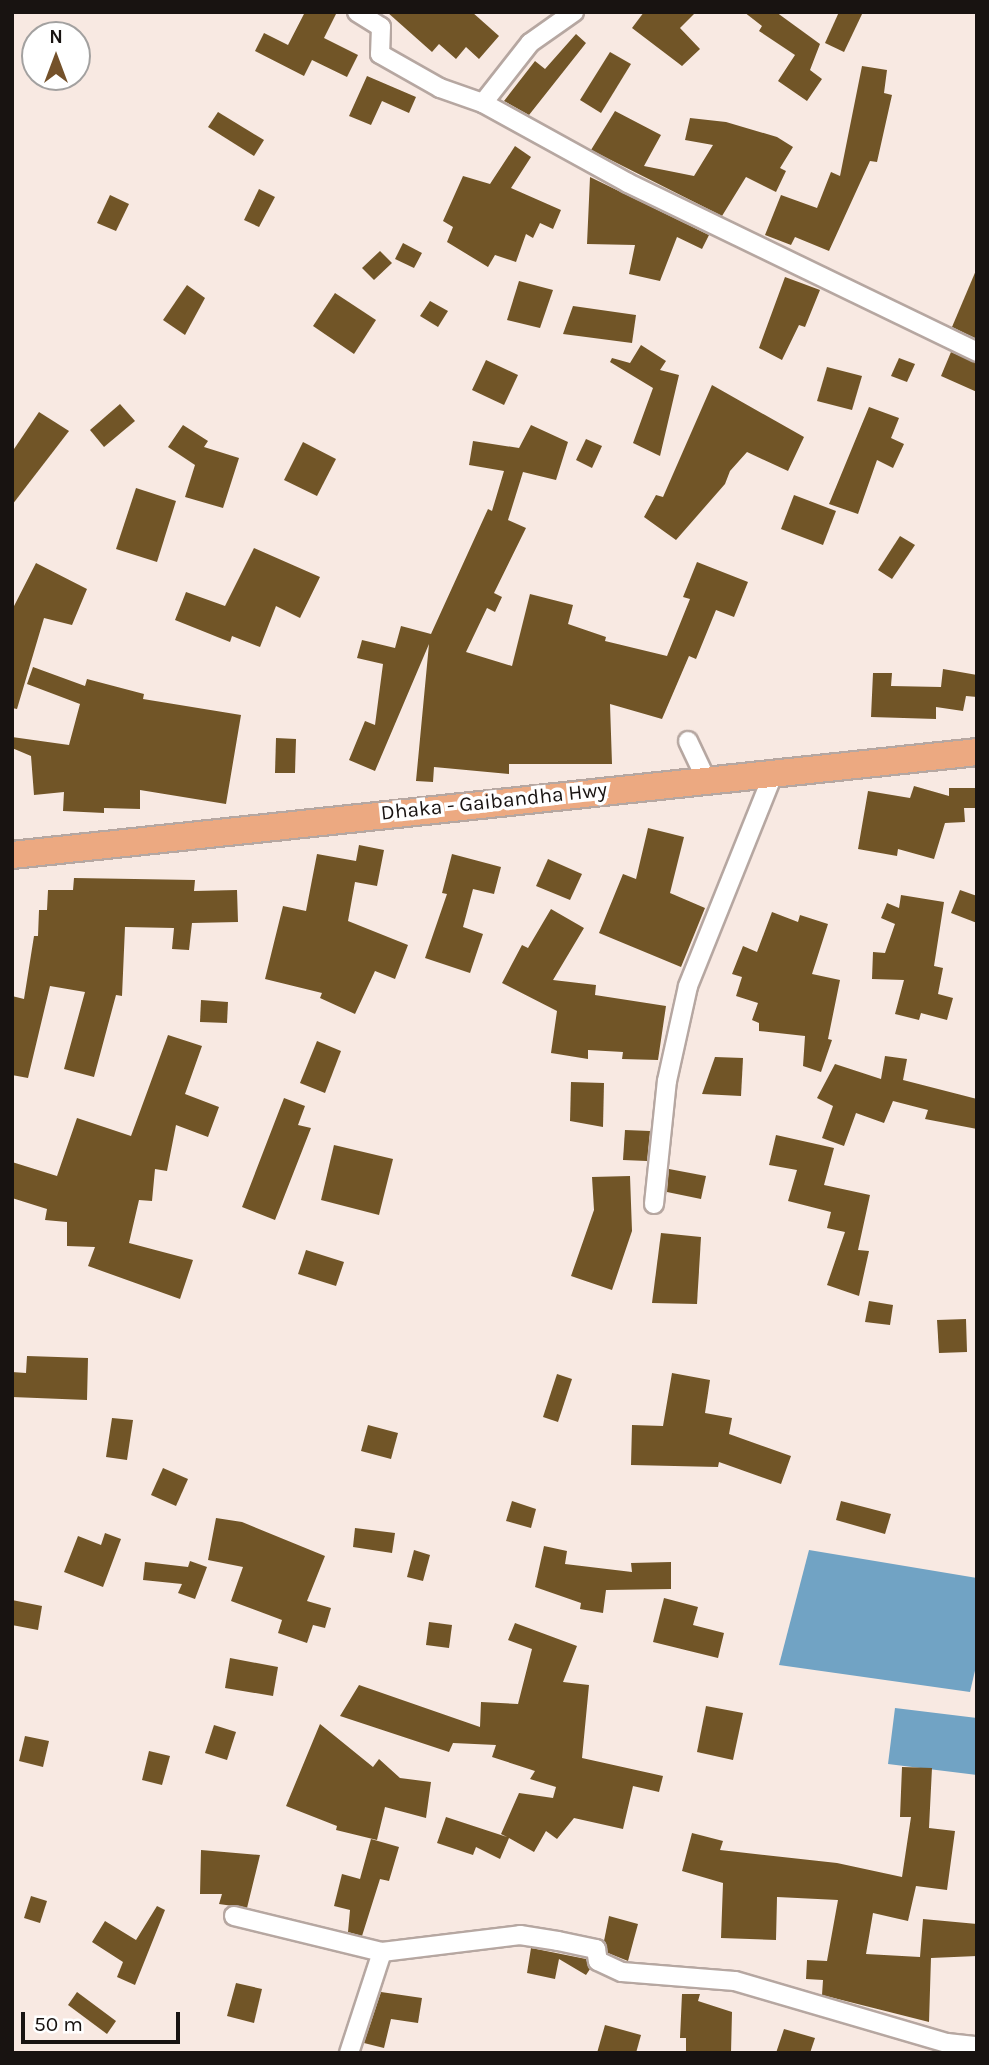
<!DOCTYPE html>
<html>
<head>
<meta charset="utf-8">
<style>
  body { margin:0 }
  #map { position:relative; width:989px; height:2065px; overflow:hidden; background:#f8e9e2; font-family:Karla,sans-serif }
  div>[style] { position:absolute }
  .water>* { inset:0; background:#71a3c4 }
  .building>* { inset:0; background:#715527 }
  .roads { filter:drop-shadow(2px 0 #b6a7a1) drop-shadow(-2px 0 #b6a7a1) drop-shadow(0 2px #b6a7a1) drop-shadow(0 -2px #b6a7a1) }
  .street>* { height:18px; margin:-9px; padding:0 9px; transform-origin:9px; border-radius:9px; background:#fff }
  .primary>* { height:26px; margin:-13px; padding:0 13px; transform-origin:13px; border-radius:13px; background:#eca981 }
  span { translate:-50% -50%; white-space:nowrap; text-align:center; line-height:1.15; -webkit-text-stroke:7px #fff; paint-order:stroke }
  .street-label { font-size:21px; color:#181311 }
  .frame { position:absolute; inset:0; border:14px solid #181311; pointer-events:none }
  .north { position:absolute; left:21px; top:21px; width:70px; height:70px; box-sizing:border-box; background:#fff; border:2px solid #a3a1a0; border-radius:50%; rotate:0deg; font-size:19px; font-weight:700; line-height:28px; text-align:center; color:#181311 }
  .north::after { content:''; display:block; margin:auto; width:24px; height:32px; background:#74512a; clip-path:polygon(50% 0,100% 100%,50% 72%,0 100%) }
  .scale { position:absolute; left:21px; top:2012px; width:159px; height:32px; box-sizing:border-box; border:4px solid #181311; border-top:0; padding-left:9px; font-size:21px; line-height:24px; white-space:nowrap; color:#181311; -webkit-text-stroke:5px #fff; paint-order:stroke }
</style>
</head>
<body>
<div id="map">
  <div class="water">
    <div style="clip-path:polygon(809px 1550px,977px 1578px,977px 1662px,970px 1692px,779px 1665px)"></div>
    <div style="clip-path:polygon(895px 1708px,977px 1718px,977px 1775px,888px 1764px)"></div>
  </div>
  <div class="building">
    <div style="clip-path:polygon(305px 12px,337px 12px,324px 38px,358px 55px,347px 77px,312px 60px,304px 76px,255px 51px,264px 33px,288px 45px)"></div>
    <div style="clip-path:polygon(387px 12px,472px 12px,499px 36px,479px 59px,466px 47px,456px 59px,439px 44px,432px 52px)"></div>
    <div style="clip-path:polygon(644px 12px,696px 12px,680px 28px,700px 49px,682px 66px,632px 28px)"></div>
    <div style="clip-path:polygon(744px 12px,776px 12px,820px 44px,810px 70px,822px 79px,807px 101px,778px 81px,795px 55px,759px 31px,762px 26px)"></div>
    <div style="clip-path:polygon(839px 12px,863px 12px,844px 52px,825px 43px)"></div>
    <div style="clip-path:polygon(576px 34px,586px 43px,529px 115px,504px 101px,535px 61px,545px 69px)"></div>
    <div style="clip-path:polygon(610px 52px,631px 64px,601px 113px,580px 100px)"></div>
    <div style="clip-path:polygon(862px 66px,887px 70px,884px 93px,892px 95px,877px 162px,870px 161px,829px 251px,795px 237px,791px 245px,765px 235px,781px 195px,817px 208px,831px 172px,840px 176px)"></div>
    <div style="clip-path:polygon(367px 76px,416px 97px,409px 113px,382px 101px,371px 125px,349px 116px)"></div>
    <div style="clip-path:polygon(615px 111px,661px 135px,644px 166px,694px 176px,713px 145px,685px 140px,690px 118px,726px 122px,777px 137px,793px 147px,780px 168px,786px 171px,776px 192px,746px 177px,722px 216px,591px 150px)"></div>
    <div style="clip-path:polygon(218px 112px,264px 140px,254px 156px,208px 127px)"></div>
    <div style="clip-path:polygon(515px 146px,531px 157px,511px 188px,561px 210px,553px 229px,540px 223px,533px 238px,526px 234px,516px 262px,495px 255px,488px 267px,447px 242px,453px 227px,443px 221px,463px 176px,490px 184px)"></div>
    <div style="clip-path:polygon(590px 177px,709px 235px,702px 249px,677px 237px,660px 281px,629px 274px,635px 245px,587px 244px)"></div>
    <div style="clip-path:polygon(259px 189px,275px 197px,259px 227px,244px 220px)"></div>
    <div style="clip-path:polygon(110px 195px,129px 204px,116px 231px,97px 223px)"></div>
    <div style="clip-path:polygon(403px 243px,422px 253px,414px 268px,395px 259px)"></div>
    <div style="clip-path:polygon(380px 251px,392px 263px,374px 280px,362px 268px)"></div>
    <div style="clip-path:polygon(977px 268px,977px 339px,952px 327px)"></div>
    <div style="clip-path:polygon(785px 277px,820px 290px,805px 327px,799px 325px,782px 360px,759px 348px)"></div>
    <div style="clip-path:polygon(519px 281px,553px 290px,540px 328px,507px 320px)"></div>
    <div style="clip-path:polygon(187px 285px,205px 298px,185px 335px,163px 320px)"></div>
    <div style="clip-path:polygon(335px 293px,376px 320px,354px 354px,313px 326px)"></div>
    <div style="clip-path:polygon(430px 301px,448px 311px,438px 327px,420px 316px)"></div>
    <div style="clip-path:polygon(573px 306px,636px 315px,632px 343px,563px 334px)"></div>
    <div style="clip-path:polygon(641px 345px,666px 361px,660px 370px,679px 375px,660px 456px,633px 443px,653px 388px,610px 362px,612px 358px,630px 363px)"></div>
    <div style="clip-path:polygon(951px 352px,977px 363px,977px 392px,941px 376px)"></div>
    <div style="clip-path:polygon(899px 358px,915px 364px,907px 382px,891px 376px)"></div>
    <div style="clip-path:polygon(486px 360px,518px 375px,504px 405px,472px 390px)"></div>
    <div style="clip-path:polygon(827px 367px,862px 376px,852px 410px,817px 401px)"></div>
    <div style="clip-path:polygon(712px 385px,804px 437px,788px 471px,747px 452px,730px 471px,725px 484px,676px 540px,644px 517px,656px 495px,663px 497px)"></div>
    <div style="clip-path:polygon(120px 404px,135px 421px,104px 447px,90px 430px)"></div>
    <div style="clip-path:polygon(869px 407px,899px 418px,891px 438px,904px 444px,893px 468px,877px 460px,858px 514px,829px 504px)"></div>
    <div style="clip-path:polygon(39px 412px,69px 431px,12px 505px,12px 452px)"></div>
    <div style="clip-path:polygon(183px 425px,208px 441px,204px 447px,239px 458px,223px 508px,185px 497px,195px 465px,168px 447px)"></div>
    <div style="clip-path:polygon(531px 425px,568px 442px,556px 480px,523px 472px,508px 520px,526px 528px,494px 593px,502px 597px,495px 612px,487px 608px,466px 652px,512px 666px,530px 594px,573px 605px,568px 624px,606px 637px,605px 641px,667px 656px,690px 599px,683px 597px,697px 562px,748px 582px,734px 617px,716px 610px,696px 659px,689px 656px,662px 719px,610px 704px,612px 764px,509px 764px,509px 774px,434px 767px,433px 782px,416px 781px,429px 644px,375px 771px,349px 760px,365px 721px,375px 725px,383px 664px,357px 658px,362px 640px,395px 648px,401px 626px,431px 634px,488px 509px,492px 511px,504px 471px,469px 465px,473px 441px,519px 448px)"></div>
    <div style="clip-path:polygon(586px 439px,602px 446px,592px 468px,576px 460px)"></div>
    <div style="clip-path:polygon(303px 442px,336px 459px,317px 496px,284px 480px)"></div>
    <div style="clip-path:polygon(136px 488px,176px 501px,157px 562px,116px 549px)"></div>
    <div style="clip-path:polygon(794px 495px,836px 511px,823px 545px,781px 529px)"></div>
    <div style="clip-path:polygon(900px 536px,915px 545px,892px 579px,878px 570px)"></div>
    <div style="clip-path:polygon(254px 548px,320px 577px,300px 618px,276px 606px,260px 647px,232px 636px,230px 642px,175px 620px,186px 592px,225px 606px)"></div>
    <div style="clip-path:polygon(36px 563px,87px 589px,72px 625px,44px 618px,17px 709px,12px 708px,12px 610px)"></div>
    <div style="clip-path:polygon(33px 667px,85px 686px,87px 679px,144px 694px,143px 699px,241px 715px,226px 804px,140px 790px,140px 809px,104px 808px,104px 813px,63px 811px,64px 792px,34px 795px,31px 756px,12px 748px,12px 737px,69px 745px,80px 704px,27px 684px)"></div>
    <div style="clip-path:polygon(943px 669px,977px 675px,977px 697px,966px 696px,963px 711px,936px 707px,936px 719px,871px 717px,873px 673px,892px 673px,891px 686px,941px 687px)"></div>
    <div style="clip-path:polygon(276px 738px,296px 739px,295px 773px,275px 773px)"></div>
    <div style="clip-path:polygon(914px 786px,949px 796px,949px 788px,977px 788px,977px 808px,964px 808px,965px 822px,945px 823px,934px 859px,898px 849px,897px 856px,858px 849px,868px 791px,910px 798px)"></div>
    <div style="clip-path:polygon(648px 828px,684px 837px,670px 893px,705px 908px,681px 967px,599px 933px,623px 874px,636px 879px)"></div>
    <div style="clip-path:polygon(359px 845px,384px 850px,377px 886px,355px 882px,348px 921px,408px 945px,395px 979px,375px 971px,355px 1014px,320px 998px,322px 993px,265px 979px,283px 906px,306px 911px,317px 854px,356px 861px)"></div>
    <div style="clip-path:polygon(452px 854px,501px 867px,494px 894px,473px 889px,463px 927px,483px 934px,470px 973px,425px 958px,447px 894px,442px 893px)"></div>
    <div style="clip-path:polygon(548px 859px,582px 874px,570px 900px,536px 886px)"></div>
    <div style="clip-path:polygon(74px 878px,195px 880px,194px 891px,237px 890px,238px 922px,192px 923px,189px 950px,172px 949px,174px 928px,125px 927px,122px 996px,116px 995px,94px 1077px,64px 1069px,85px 992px,50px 986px,28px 1078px,12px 1075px,12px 996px,24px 999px,34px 936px,38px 936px,39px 910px,47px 910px,48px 890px,73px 890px)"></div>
    <div style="clip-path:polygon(960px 890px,977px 896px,977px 923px,951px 913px)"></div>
    <div style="clip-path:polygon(901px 895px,944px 902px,934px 966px,943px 968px,938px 994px,953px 998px,947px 1020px,921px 1013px,919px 1020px,895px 1014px,904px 980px,872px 979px,873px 952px,885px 953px,895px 924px,881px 918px,887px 903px,899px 908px)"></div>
    <div style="clip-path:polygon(551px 909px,584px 928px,553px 980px,596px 985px,595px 995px,666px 1006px,658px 1060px,622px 1059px,623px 1052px,588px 1050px,588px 1059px,551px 1053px,557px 1011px,502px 983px,522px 945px,528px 948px)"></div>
    <div style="clip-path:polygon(772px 912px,798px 922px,800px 915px,828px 924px,812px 974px,840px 980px,828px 1039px,832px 1040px,821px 1072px,803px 1066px,805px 1036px,759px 1031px,759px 1023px,752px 1020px,758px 1003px,736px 996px,742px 977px,732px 974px,743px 946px,757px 952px)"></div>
    <div style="clip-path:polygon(201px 1000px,228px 1002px,227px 1023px,200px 1022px)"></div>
    <div style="clip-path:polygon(168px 1035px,202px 1046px,185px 1094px,219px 1107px,208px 1137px,176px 1125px,167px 1171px,155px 1169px,152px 1201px,139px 1200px,129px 1243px,193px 1260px,180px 1299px,88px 1266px,95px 1247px,67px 1246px,67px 1222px,45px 1220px,47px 1209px,12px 1198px,12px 1162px,57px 1176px,77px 1118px,131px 1136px)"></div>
    <div style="clip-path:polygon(317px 1041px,341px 1051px,325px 1093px,300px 1083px)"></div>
    <div style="clip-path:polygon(885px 1056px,907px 1059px,903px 1080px,977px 1099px,977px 1129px,925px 1119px,928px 1110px,893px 1101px,884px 1123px,856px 1113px,844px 1146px,822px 1138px,833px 1106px,817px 1098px,835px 1064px,881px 1079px)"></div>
    <div style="clip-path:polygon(715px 1057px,743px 1058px,741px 1096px,702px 1094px)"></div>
    <div style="clip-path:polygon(571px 1082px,604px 1083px,603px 1127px,570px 1121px)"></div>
    <div style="clip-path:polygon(284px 1098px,305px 1106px,298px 1125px,311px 1128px,275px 1220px,242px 1207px)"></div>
    <div style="clip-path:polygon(625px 1130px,650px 1131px,647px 1161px,623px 1160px)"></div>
    <div style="clip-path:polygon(776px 1135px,834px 1148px,824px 1185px,870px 1195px,858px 1250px,869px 1251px,859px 1296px,827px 1285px,845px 1232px,827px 1228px,831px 1212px,788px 1201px,797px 1170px,769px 1165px)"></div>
    <div style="clip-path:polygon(334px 1145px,393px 1159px,379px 1215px,321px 1200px)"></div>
    <div style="clip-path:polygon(669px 1169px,706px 1176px,701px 1199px,667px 1192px)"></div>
    <div style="clip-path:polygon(630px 1176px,632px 1231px,612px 1290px,571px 1276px,594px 1210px,592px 1177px)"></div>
    <div style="clip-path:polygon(661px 1233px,701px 1237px,697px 1304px,652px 1303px)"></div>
    <div style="clip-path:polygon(306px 1250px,344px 1262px,336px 1286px,298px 1274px)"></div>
    <div style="clip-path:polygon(869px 1301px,893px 1305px,890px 1325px,865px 1322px)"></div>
    <div style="clip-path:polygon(966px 1319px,967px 1352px,939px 1353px,937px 1320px)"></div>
    <div style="clip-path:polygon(27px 1356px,88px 1358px,87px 1400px,12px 1397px,12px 1372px,26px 1373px)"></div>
    <div style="clip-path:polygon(672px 1373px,710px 1380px,705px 1413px,732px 1418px,729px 1434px,791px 1456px,781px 1484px,719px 1462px,718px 1467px,631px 1465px,632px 1425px,663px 1426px)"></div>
    <div style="clip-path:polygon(557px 1374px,572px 1379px,558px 1422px,543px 1417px)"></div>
    <div style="clip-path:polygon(112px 1418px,133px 1420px,127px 1460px,106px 1457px)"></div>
    <div style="clip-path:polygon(368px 1425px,398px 1433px,391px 1459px,361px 1451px)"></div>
    <div style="clip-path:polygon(163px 1468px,188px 1479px,176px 1506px,151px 1495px)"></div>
    <div style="clip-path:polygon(512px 1501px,536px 1509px,531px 1528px,506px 1521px)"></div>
    <div style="clip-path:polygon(841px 1501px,891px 1514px,885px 1534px,836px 1520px)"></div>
    <div style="clip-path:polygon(216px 1518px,242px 1522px,325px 1556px,307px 1601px,331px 1608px,325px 1628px,313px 1625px,307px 1643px,278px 1633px,282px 1620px,231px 1601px,243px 1567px,208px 1560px)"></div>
    <div style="clip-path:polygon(355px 1528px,395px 1533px,392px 1553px,353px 1547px)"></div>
    <div style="clip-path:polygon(105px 1533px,121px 1539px,103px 1587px,64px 1572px,78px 1536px,101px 1545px)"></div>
    <div style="clip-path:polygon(544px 1546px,567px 1551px,565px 1564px,632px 1572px,631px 1563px,671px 1562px,671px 1589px,606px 1590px,603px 1613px,580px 1609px,581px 1603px,535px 1587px)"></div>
    <div style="clip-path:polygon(414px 1550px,430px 1555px,423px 1581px,407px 1577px)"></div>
    <div style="clip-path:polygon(190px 1561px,207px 1567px,195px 1599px,178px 1593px,182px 1584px,143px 1580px,145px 1562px,188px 1567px)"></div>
    <div style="clip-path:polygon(664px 1598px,698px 1607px,693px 1625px,724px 1633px,718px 1658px,653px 1642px)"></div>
    <div style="clip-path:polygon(12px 1600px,42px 1606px,38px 1630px,12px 1625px)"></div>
    <div style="clip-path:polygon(429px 1622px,452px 1625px,449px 1648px,426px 1645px)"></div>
    <div style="clip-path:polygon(515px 1623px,577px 1646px,563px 1682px,589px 1685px,582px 1758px,663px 1776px,659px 1792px,633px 1786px,623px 1829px,574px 1818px,557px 1839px,546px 1831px,534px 1852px,509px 1838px,500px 1859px,476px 1847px,473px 1855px,437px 1843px,446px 1817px,507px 1837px,501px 1834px,519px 1793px,553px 1798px,556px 1787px,530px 1779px,535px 1771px,492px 1757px,496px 1745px,453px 1743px,449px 1752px,340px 1716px,359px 1685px,480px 1727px,481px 1702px,518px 1704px,532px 1649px,508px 1640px)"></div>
    <div style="clip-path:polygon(230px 1658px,278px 1667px,273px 1696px,225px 1688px)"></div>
    <div style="clip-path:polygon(706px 1706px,743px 1713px,733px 1760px,697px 1752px)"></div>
    <div style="clip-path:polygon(320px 1724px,373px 1767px,379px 1759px,400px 1778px,431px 1782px,426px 1818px,385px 1807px,377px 1840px,336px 1830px,337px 1826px,286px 1806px)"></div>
    <div style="clip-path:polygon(214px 1725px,236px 1732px,227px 1760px,205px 1753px)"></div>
    <div style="clip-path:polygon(25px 1736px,49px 1741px,43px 1767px,19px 1761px)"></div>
    <div style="clip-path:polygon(149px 1751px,170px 1756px,162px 1785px,142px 1780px)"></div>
    <div style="clip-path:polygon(902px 1767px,932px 1768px,929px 1828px,955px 1831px,947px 1890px,916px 1886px,908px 1921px,873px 1913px,866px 1954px,920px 1957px,923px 1919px,977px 1924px,977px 1956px,931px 1958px,929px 2022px,822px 1995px,823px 1980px,806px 1979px,807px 1960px,827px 1961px,838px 1900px,777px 1897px,776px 1940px,721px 1938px,723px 1883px,682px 1871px,692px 1833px,723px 1841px,720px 1850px,837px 1863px,902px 1877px,911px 1817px,900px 1817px)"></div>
    <div style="clip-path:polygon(371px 1839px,399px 1847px,389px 1881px,380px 1879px,362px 1936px,348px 1932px,350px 1910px,334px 1906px,342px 1874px,360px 1879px)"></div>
    <div style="clip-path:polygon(201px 1850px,260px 1855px,247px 1908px,219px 1904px,222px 1894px,200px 1894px)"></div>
    <div style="clip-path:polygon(31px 1896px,47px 1901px,40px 1923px,24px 1918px)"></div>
    <div style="clip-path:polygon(157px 1906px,165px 1910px,135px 1985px,117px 1977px,123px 1962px,92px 1942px,105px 1921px,136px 1940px)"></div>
    <div style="clip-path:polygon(609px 1916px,638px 1924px,628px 1961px,608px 1953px,604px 1941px)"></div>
    <div style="clip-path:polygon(531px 1948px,586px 1959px,590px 1969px,586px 1975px,559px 1959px,555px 1979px,527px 1973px)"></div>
    <div style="clip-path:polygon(236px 1983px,262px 1989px,254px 2023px,227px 2016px)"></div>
    <div style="clip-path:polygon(77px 1992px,116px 2021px,107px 2034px,68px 2005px)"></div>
    <div style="clip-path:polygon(381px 1992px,422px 1998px,418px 2023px,391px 2019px,384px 2048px,364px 2043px)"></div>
    <div style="clip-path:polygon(682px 1994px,700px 1994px,698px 2001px,732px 2012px,731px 2053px,686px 2053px,686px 2038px,680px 2038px)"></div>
    <div style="clip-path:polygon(605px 2025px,641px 2035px,636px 2053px,597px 2053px)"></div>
    <div style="clip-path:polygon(784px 2029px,815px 2038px,810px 2053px,776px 2053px)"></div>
  </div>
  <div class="roads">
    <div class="street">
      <div style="left:357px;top:12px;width:28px;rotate:32deg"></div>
      <div style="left:381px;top:27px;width:27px;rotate:92deg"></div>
      <div style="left:380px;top:54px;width:69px;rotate:29.5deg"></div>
      <div style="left:440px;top:88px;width:46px;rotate:19.2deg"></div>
      <div style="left:483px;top:103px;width:166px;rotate:28.9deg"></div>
      <div style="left:628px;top:183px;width:388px;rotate:25.8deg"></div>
      <div style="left:483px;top:103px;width:76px;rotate:-51.9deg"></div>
      <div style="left:530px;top:43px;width:54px;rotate:-35.2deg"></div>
      <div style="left:688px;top:741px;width:42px;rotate:64.7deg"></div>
      <div style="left:654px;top:1204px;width:124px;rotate:-84deg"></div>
      <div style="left:667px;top:1081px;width:97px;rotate:-77.5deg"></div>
      <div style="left:688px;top:986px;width:231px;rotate:-68.1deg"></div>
      <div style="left:234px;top:1916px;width:152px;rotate:13.7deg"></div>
      <div style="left:382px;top:1952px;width:139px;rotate:-7deg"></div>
      <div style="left:520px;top:1935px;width:38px;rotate:9deg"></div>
      <div style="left:558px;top:1941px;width:39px;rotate:12deg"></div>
      <div style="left:596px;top:1949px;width:12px;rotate:81deg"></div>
      <div style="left:598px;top:1961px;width:26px;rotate:25deg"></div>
      <div style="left:622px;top:1972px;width:113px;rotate:4.6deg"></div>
      <div style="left:735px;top:1981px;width:221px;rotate:16.3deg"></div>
      <div style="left:947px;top:2043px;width:30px;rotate:6deg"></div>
      <div style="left:349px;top:2053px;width:106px;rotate:-71.9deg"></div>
    </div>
    <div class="primary">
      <div style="left:12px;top:855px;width:970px;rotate:-6.09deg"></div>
    </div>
  </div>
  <div class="street-label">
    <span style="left:494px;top:801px;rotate:-6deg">Dhaka - Gaibandha Hwy</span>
  </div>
  <div class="frame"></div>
  <div class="north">N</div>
  <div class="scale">50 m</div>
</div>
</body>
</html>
